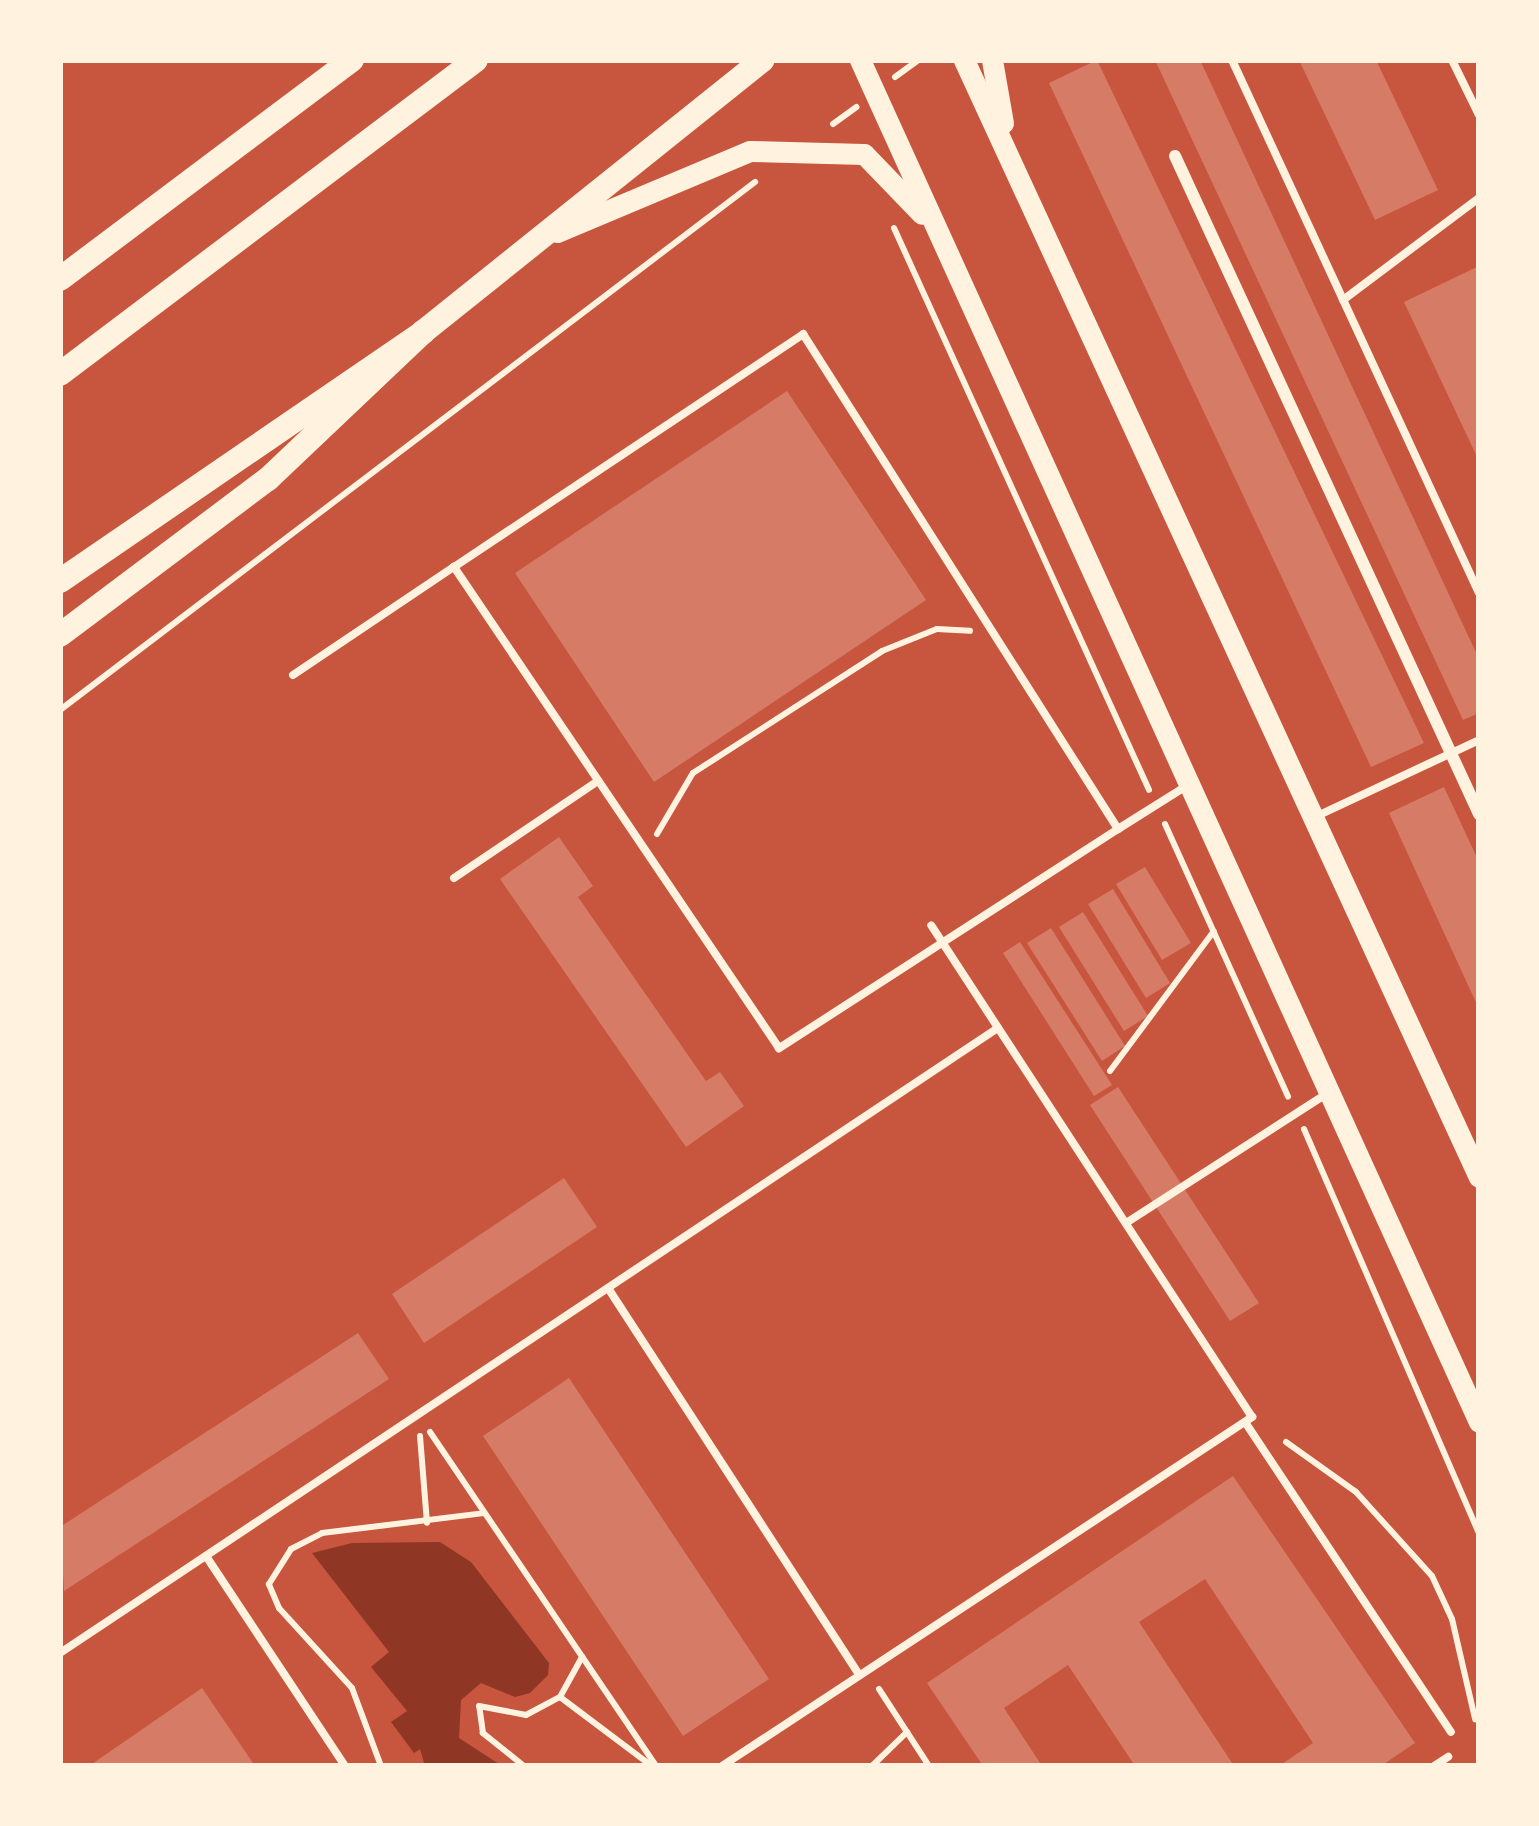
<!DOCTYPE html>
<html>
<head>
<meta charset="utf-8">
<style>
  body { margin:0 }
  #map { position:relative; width:1539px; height:1826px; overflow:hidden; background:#c8553d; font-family:"Public Sans",sans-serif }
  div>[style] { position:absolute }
  .water>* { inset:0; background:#8f3625 }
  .building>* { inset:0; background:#d67c66 }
  .path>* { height:6px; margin:-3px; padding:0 3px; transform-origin:3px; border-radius:3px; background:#fff3e0 }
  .service>* { height:8px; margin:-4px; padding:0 4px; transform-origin:4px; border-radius:4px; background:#fff3e0 }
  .minor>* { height:12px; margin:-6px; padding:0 6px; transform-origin:6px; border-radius:6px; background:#fff3e0 }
  .secondary>* { height:21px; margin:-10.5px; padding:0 10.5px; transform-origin:10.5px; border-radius:10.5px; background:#fff3e0 }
  .primary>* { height:24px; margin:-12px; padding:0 12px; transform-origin:12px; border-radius:12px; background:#fff3e0 }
  .trunk>* { height:24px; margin:-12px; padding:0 12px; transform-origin:12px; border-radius:12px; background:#fff3e0 }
  span { translate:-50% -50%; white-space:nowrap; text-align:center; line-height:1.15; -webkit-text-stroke:9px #fff3e0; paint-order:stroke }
  .frame { position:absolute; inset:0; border:63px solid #fff3e0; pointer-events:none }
</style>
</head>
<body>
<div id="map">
  <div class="water">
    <div style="clip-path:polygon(440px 1542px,471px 1562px,549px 1663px,548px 1675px,530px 1693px,515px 1697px,481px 1683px,461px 1700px,459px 1738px,502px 1766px,425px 1766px,420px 1749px,414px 1753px,391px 1722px,407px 1711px,371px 1667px,389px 1652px,312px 1553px,352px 1543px)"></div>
  </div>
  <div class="building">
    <div style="clip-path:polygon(1097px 60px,1424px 743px,1371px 767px,1049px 83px)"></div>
    <div style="clip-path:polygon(1155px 60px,1200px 60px,1479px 659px,1479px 713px,1463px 720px)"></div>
    <div style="clip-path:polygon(1299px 60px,1376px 60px,1438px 190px,1375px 220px)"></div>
    <div style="clip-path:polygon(1479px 266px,1479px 461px,1404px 302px)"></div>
    <div style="clip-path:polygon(787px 391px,926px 600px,654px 782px,515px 573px)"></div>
    <div style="clip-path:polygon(1444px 787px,1479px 862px,1479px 1009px,1389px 813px)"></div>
    <div style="clip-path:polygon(559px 837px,593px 886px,578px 897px,706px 1081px,720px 1072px,744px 1106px,686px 1147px,500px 879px)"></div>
    <div style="clip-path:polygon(1145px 867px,1191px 943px,1162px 960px,1116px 884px)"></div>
    <div style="clip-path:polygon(1113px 889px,1170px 983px,1146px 998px,1088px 904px)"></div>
    <div style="clip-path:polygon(1083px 912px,1148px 1016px,1124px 1031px,1059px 927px)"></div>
    <div style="clip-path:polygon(1051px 928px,1125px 1046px,1102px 1061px,1027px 943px)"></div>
    <div style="clip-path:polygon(1020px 942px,1112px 1085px,1094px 1096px,1003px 953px)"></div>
    <div style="clip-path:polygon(1118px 1087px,1259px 1303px,1230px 1321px,1090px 1105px)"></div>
    <div style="clip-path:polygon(564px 1178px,597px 1227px,424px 1343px,392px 1294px)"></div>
    <div style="clip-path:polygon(358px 1333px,389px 1379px,64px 1591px,60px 1527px)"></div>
    <div style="clip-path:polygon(569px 1378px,769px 1679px,683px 1736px,483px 1436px)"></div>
    <div style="clip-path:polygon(1233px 1476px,1415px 1743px,1381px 1766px,1279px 1766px,1313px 1743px,1205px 1579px,1139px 1622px,1234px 1766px,1135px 1766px,1068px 1665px,1004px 1708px,1042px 1766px,983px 1766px,927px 1683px)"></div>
    <div style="clip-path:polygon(202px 1688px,255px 1766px,89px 1766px)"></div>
  </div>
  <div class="path">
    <div style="left:895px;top:77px;width:29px;rotate:-36deg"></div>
    <div style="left:833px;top:124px;width:29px;rotate:-36deg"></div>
    <div style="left:894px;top:228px;width:617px;rotate:65.59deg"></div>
    <div style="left:60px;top:710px;width:873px;rotate:-37.22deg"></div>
    <div style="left:1165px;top:824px;width:299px;rotate:65.7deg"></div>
    <div style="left:657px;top:834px;width:71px;rotate:-59.5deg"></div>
    <div style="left:693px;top:773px;width:225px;rotate:-32.8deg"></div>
    <div style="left:882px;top:651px;width:59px;rotate:-21.8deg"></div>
    <div style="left:937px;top:629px;width:33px;rotate:3deg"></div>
    <div style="left:1110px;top:1071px;width:174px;rotate:-53.4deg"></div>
    <div style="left:1304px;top:1129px;width:440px;rotate:66.6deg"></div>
    <div style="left:430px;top:1432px;width:403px;rotate:55.9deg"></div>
    <div style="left:420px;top:1436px;width:87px;rotate:85.4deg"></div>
    <div style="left:1286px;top:1442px;width:86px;rotate:35.5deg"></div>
    <div style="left:1356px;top:1492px;width:113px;rotate:47.9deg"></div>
    <div style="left:1432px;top:1576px;width:47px;rotate:65.1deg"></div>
    <div style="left:1452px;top:1619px;width:103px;rotate:77deg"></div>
    <div style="left:879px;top:1689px;width:92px;rotate:57deg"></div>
    <div style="left:560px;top:1697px;width:115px;rotate:36.9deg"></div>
    <div style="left:381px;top:1766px;width:83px;rotate:-110.4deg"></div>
    <div style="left:352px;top:1688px;width:108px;rotate:-132.4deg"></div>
    <div style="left:279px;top:1608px;width:26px;rotate:-113deg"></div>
    <div style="left:269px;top:1584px;width:41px;rotate:-57.8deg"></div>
    <div style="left:291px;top:1549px;width:35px;rotate:-27deg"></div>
    <div style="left:322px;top:1533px;width:163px;rotate:-7deg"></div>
    <div style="left:524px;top:1766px;width:53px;rotate:-141.2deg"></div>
    <div style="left:483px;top:1733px;width:27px;rotate:-98deg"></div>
    <div style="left:479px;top:1706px;width:48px;rotate:10.8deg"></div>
    <div style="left:526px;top:1715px;width:38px;rotate:-28deg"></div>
    <div style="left:560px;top:1697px;width:46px;rotate:-61.2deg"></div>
    <div style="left:872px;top:1766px;width:49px;rotate:-44.2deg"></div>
  </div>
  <div class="service">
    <div style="left:1232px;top:60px;width:587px;rotate:65.14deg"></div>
    <div style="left:1452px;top:60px;width:61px;rotate:63.9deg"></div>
    <div style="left:1343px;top:300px;width:170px;rotate:-36.9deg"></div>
    <div style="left:803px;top:334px;width:587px;rotate:57.53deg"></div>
    <div style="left:1118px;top:829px;width:404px;rotate:147.1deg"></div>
    <div style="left:779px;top:1048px;width:581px;rotate:-124.05deg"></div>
    <div style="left:454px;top:567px;width:420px;rotate:-33.7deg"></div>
    <div style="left:293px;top:675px;width:194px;rotate:-33.9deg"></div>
    <div style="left:1317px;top:816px;width:179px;rotate:-25.1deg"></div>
    <div style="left:1118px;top:829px;width:83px;rotate:-32.2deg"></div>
    <div style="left:454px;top:878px;width:174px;rotate:-34deg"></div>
    <div style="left:1126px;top:1223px;width:238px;rotate:-32.8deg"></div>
    <div style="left:608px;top:1288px;width:461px;rotate:57deg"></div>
    <div style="left:1245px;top:1422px;width:372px;rotate:56.4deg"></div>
    <div style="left:206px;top:1556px;width:252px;rotate:56.5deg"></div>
    <div style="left:60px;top:1653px;width:1127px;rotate:-33.68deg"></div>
    <div style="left:722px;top:1766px;width:635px;rotate:-33.36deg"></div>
    <div style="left:1252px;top:1417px;width:587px;rotate:-123.12deg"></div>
    <div style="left:1434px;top:1766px;width:17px;rotate:-33deg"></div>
  </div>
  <div class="minor">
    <div style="left:1175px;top:156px;width:725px;rotate:65.2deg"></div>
  </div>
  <div class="secondary">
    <div style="left:860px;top:60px;width:1496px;rotate:65.56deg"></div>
    <div style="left:964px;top:60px;width:1230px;rotate:65.25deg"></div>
    <div style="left:992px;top:60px;width:64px;rotate:80.1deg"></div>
    <div style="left:557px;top:232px;width:209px;rotate:-22.8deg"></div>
    <div style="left:750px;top:151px;width:114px;rotate:1.5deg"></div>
    <div style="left:864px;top:154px;width:83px;rotate:46deg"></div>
  </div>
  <div class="primary">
    <div style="left:60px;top:635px;width:260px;rotate:-36.9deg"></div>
    <div style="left:268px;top:479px;width:214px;rotate:-43.5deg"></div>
    <div style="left:423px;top:332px;width:435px;rotate:-38.7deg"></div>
  </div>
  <div class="trunk">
    <div style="left:60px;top:279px;width:365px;rotate:-36.9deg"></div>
    <div style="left:60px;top:374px;width:521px;rotate:-37.05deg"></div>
    <div style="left:60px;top:581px;width:440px;rotate:-34.4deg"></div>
  </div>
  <div class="frame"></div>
</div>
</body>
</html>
